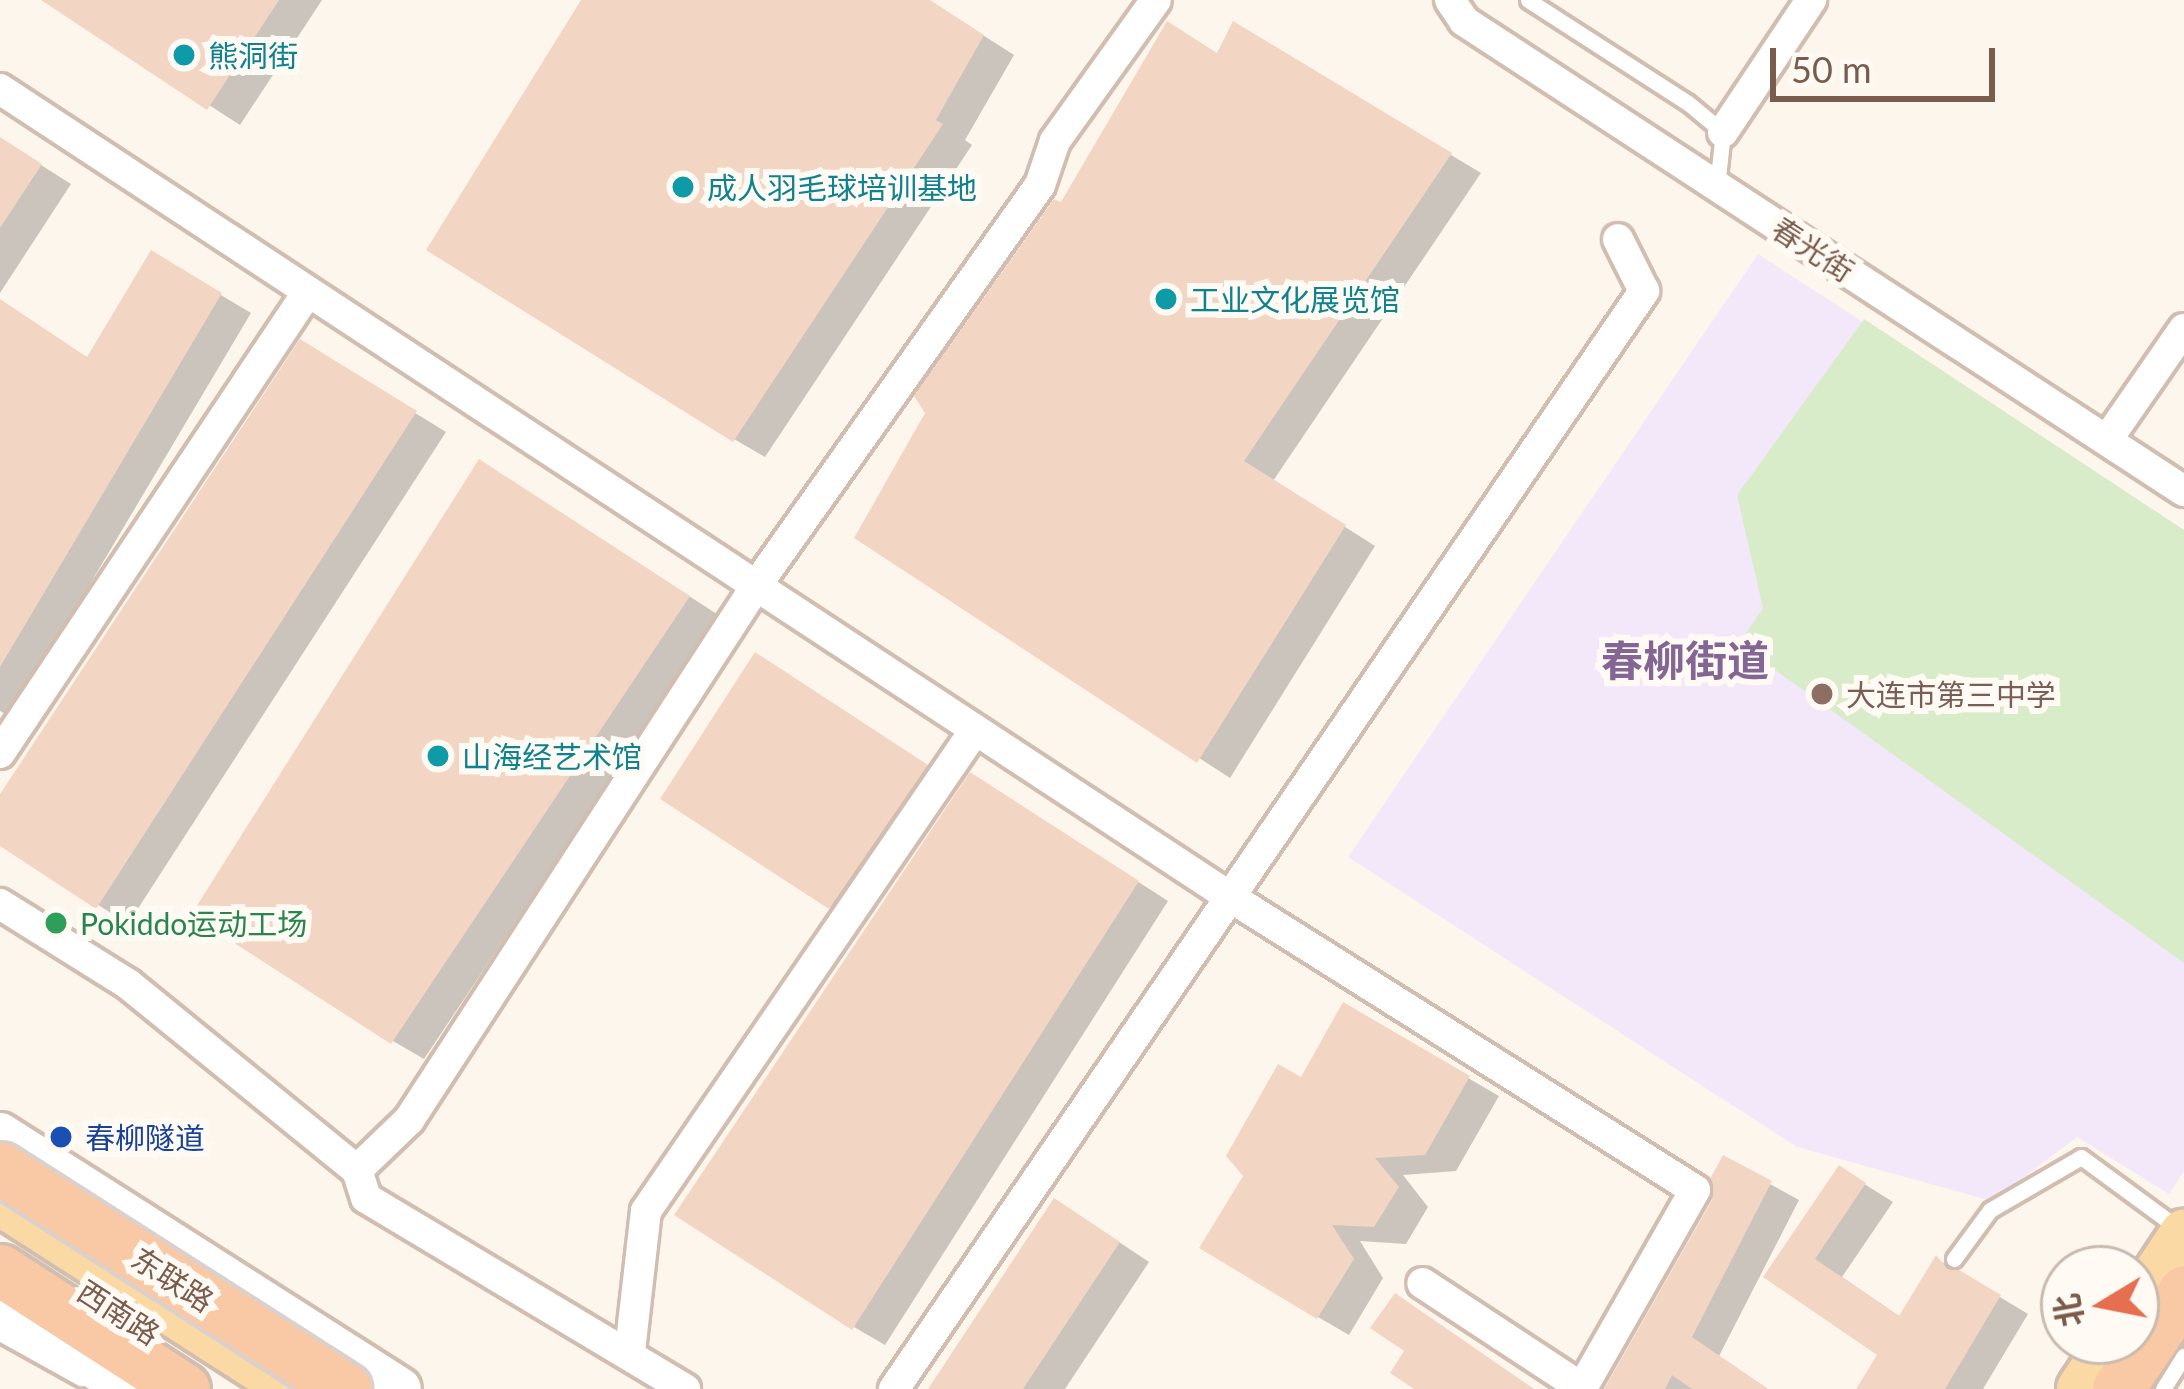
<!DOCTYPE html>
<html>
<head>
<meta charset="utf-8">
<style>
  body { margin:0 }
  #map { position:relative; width:2184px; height:1389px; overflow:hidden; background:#fdf6ec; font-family:Lato,"Noto Sans SC",sans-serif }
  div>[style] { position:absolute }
  .education>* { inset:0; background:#f3e8fa }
  .green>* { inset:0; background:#d8ecc9 }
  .shadow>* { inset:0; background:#0003 }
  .building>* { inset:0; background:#f3d5c3 }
  .roads { filter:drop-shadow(3px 0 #d1beb0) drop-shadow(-3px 0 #d1beb0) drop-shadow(0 3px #d1beb0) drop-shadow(0 -3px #d1beb0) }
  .service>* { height:15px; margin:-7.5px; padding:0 7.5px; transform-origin:7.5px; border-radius:7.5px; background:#fff }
  .minor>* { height:30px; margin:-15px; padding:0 15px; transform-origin:15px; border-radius:15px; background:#fff }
  .secondary>* { height:42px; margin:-21px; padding:0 21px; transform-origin:21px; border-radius:21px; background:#fff }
  .primary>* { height:48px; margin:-24px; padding:0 24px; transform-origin:24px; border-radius:24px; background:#fbd9a5 }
  .trunk>* { height:51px; margin:-25.5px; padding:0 25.5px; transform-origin:25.5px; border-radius:25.5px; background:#f9c8a4 }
  .bridges { filter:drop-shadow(3px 0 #dad1cd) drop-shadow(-3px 0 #dad1cd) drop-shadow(0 3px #dad1cd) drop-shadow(0 -3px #dad1cd) }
  .trunk-bridge>* { height:51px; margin:-25.5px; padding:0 25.5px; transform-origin:25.5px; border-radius:25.5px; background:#f9c8a4 }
  .dots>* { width:33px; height:33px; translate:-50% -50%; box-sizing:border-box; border:6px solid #fffaf3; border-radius:50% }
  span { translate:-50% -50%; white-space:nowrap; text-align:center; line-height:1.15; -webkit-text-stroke:12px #fffaf3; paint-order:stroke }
  .culture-label { font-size:30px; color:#0d838f }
  .left { translate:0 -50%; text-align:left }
  .street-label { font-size:30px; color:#7a5c4d }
  .education-label { font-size:30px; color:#785e54 }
  .leisure-label { font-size:30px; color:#27864d }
  .transit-label { font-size:30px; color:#164399 }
  .district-label { font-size:42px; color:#846695; font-weight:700 }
  .north { position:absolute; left:2040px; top:1245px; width:120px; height:120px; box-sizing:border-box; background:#fffaf3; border:3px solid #cabbb1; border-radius:50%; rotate:260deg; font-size:33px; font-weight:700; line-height:48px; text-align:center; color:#7a5c4d }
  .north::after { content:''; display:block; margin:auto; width:42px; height:54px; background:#e76f51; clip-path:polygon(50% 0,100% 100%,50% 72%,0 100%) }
  .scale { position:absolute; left:1770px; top:48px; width:225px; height:54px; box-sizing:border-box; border:6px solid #7a5c4d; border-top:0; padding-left:15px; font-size:36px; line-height:42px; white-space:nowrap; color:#7a5c4d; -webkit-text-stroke:9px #fffaf3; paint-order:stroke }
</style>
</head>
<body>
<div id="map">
  <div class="education">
    <div style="clip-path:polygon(1758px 254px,2184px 530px,2184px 1171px,2169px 1194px,2077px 1137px,1992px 1201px,1797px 1147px,1348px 857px)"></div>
  </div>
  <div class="green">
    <div style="clip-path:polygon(1864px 319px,2184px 530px,2184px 963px,1739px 644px,1763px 608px,1737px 495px)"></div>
  </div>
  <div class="shadow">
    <div style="clip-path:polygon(46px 0,322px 0,240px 125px)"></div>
    <div style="clip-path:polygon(584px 0,928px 0,1014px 55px,965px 140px,972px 145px,765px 457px,734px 439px)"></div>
    <div style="clip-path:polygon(1265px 43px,1481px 173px,1273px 481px,1375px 546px,1230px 778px,858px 537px,1062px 206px,1219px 56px)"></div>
    <div style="clip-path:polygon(0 139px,71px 184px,0 293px)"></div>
    <div style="clip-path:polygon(152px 254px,251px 313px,11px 717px,0 711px,0 300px,89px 359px)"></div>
    <div style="clip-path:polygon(331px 361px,446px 432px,128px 924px,0 842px,0 800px)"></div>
    <div style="clip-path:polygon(511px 481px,720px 616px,424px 1059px,393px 1041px)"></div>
    <div style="clip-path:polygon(787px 674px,957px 785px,861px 924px,830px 907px)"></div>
    <div style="clip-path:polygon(1002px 794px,1168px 901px,885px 1345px,854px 1327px)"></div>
    <div style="clip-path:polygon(1344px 1006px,1499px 1096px,1456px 1171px,1403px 1175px,1428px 1207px,1406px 1244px,1360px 1241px,1383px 1278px,1349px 1335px,1318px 1317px,1302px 1081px)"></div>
    <div style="clip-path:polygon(1724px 1159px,1799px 1200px,1719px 1356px,1768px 1389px,1607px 1389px,1715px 1200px)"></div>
    <div style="clip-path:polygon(1839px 1168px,1893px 1202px,1842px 1277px,1902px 1318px,1937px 1259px,2028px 1314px,1983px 1389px,1860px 1389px,1881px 1354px,1767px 1276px)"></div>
    <div style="clip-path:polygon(1086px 1220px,1149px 1262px,1065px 1389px,940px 1389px)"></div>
  </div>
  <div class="building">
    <div style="clip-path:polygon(41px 0,279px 0,207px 110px)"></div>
    <div style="clip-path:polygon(581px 0,930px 0,984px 35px,936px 120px,943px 124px,733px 442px,426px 250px)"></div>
    <div style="clip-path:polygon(1167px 21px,1217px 53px,1233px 21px,1452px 153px,1244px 461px,1346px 525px,1197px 763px,854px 538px,925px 413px,914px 396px,1054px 199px,1061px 202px)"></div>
    <div style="clip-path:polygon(0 137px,42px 164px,0 228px)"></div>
    <div style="clip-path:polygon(151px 250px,222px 293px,0 667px,0 299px,87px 357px)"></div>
    <div style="clip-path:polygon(300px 339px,417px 411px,96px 909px,0 846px,0 794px)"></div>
    <div style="clip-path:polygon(479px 459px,690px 596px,391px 1044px,191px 915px)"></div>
    <div style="clip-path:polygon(755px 652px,928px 765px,829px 909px,660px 799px)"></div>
    <div style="clip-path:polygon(970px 772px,1139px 881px,852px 1330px,674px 1215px)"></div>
    <div style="clip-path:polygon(1343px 1002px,1470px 1076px,1425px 1155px,1375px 1158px,1399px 1187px,1374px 1227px,1332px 1225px,1354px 1259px,1317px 1319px,1199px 1248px,1243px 1176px,1226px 1156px,1278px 1064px,1301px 1077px)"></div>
    <div style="clip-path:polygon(1723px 1155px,1772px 1181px,1692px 1337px,1768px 1389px,1692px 1389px,1672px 1375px,1665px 1389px,1604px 1389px,1712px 1200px,1710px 1179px)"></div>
    <div style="clip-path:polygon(1839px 1165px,1866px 1183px,1815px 1259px,1899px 1316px,1936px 1255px,1948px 1269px,1959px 1270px,2001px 1295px,1945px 1389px,1856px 1389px,1877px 1355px,1763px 1277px)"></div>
    <div style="clip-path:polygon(1054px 1198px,1120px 1242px,1023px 1389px,928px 1389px)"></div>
    <div style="clip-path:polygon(1395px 1293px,1534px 1389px,1414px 1389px,1390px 1373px,1404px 1351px,1370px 1328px)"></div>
  </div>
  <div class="roads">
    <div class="service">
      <div style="left:1528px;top:0;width:190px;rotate:32.8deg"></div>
      <div style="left:1688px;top:103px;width:45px;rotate:39.6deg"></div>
      <div style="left:1723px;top:132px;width:54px;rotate:96.3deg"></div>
      <div style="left:1954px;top:1259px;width:61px;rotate:-53.7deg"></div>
      <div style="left:1990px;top:1210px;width:105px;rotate:-30.2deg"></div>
      <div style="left:2081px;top:1157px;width:125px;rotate:36.2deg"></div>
      <div style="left:0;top:1333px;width:93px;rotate:29.1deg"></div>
      <div style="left:2163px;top:1389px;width:39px;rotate:-58deg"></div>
    </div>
    <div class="minor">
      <div style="left:1450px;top:0;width:25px;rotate:56deg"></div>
      <div style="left:1464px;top:21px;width:860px;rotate:33.14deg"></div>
      <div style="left:0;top:89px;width:1468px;rotate:33.3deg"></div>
      <div style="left:1227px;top:895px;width:553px;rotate:32.22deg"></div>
      <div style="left:1695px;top:1190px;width:228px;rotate:119.7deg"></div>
      <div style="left:1582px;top:1388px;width:191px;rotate:-146.7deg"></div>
      <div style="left:1723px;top:132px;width:159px;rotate:-56.3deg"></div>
      <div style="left:2107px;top:440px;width:135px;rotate:-55.3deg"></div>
      <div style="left:0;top:753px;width:553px;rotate:-56.28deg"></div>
      <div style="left:0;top:904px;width:151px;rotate:32deg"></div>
      <div style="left:128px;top:984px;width:295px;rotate:39.1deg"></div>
      <div style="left:357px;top:1170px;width:29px;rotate:72deg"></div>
      <div style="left:366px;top:1198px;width:372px;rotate:30.9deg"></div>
      <div style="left:357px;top:1170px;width:72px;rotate:-43.9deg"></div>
      <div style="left:409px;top:1120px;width:637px;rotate:-56.98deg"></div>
      <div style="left:756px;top:586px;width:491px;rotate:-54.7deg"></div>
      <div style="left:1040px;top:185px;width:46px;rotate:-71.2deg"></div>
      <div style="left:1055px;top:141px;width:173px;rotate:-54.4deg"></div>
      <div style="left:630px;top:1351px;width:141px;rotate:-83.5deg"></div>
      <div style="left:646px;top:1211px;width:583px;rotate:-55.63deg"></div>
      <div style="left:894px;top:1389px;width:1330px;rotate:-55.66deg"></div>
      <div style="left:1644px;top:291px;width:58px;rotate:-116.6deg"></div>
    </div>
    <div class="secondary">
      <div style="left:0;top:1134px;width:474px;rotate:32.5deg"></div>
      <div style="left:0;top:1307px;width:152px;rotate:32.6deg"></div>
    </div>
    <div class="primary">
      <div style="left:0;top:1201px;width:348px;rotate:32.7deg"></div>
      <div style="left:2136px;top:1306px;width:87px;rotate:-56.3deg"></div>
      <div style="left:2081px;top:1389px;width:58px;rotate:-56.3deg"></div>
    </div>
    <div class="trunk">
      <div style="left:0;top:1270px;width:219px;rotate:32.9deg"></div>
      <div style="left:2118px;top:1389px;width:118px;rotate:-56deg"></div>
    </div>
  </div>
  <div class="bridges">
    <div class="trunk-bridge">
      <div style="left:0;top:1168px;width:410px;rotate:32.6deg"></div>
    </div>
  </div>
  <div class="dots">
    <div style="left:184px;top:55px;background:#0f9aa8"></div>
    <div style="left:683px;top:187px;background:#0f9aa8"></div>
    <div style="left:1166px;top:299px;background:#0f9aa8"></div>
    <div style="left:1822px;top:694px;background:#8d6e63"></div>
    <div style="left:438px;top:756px;background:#0f9aa8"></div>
    <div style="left:56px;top:923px;background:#2e9e5b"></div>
    <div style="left:61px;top:1137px;background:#1a4fb4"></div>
  </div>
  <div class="culture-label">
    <span class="left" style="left:208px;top:55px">熊洞街</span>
    <span class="left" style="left:707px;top:187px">成人羽毛球培训基地</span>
    <span class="left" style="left:1190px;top:299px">工业文化展览馆</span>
    <span class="left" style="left:462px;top:756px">山海经艺术馆</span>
  </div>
  <div class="street-label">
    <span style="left:1813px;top:249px;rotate:33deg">春光街</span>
    <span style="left:173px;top:1279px;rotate:33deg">东联路</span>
    <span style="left:119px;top:1312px;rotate:33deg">西南路</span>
  </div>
  <div class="education-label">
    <span class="left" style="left:1846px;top:694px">大连市第三中学</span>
  </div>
  <div class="leisure-label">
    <span class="left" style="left:80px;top:923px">Pokiddo运动工场</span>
  </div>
  <div class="transit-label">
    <span class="left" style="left:85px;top:1137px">春柳隧道</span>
  </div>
  <div class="district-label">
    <span style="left:1685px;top:660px">春柳街道</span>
  </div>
  <div class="north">北</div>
  <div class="scale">50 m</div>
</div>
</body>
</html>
